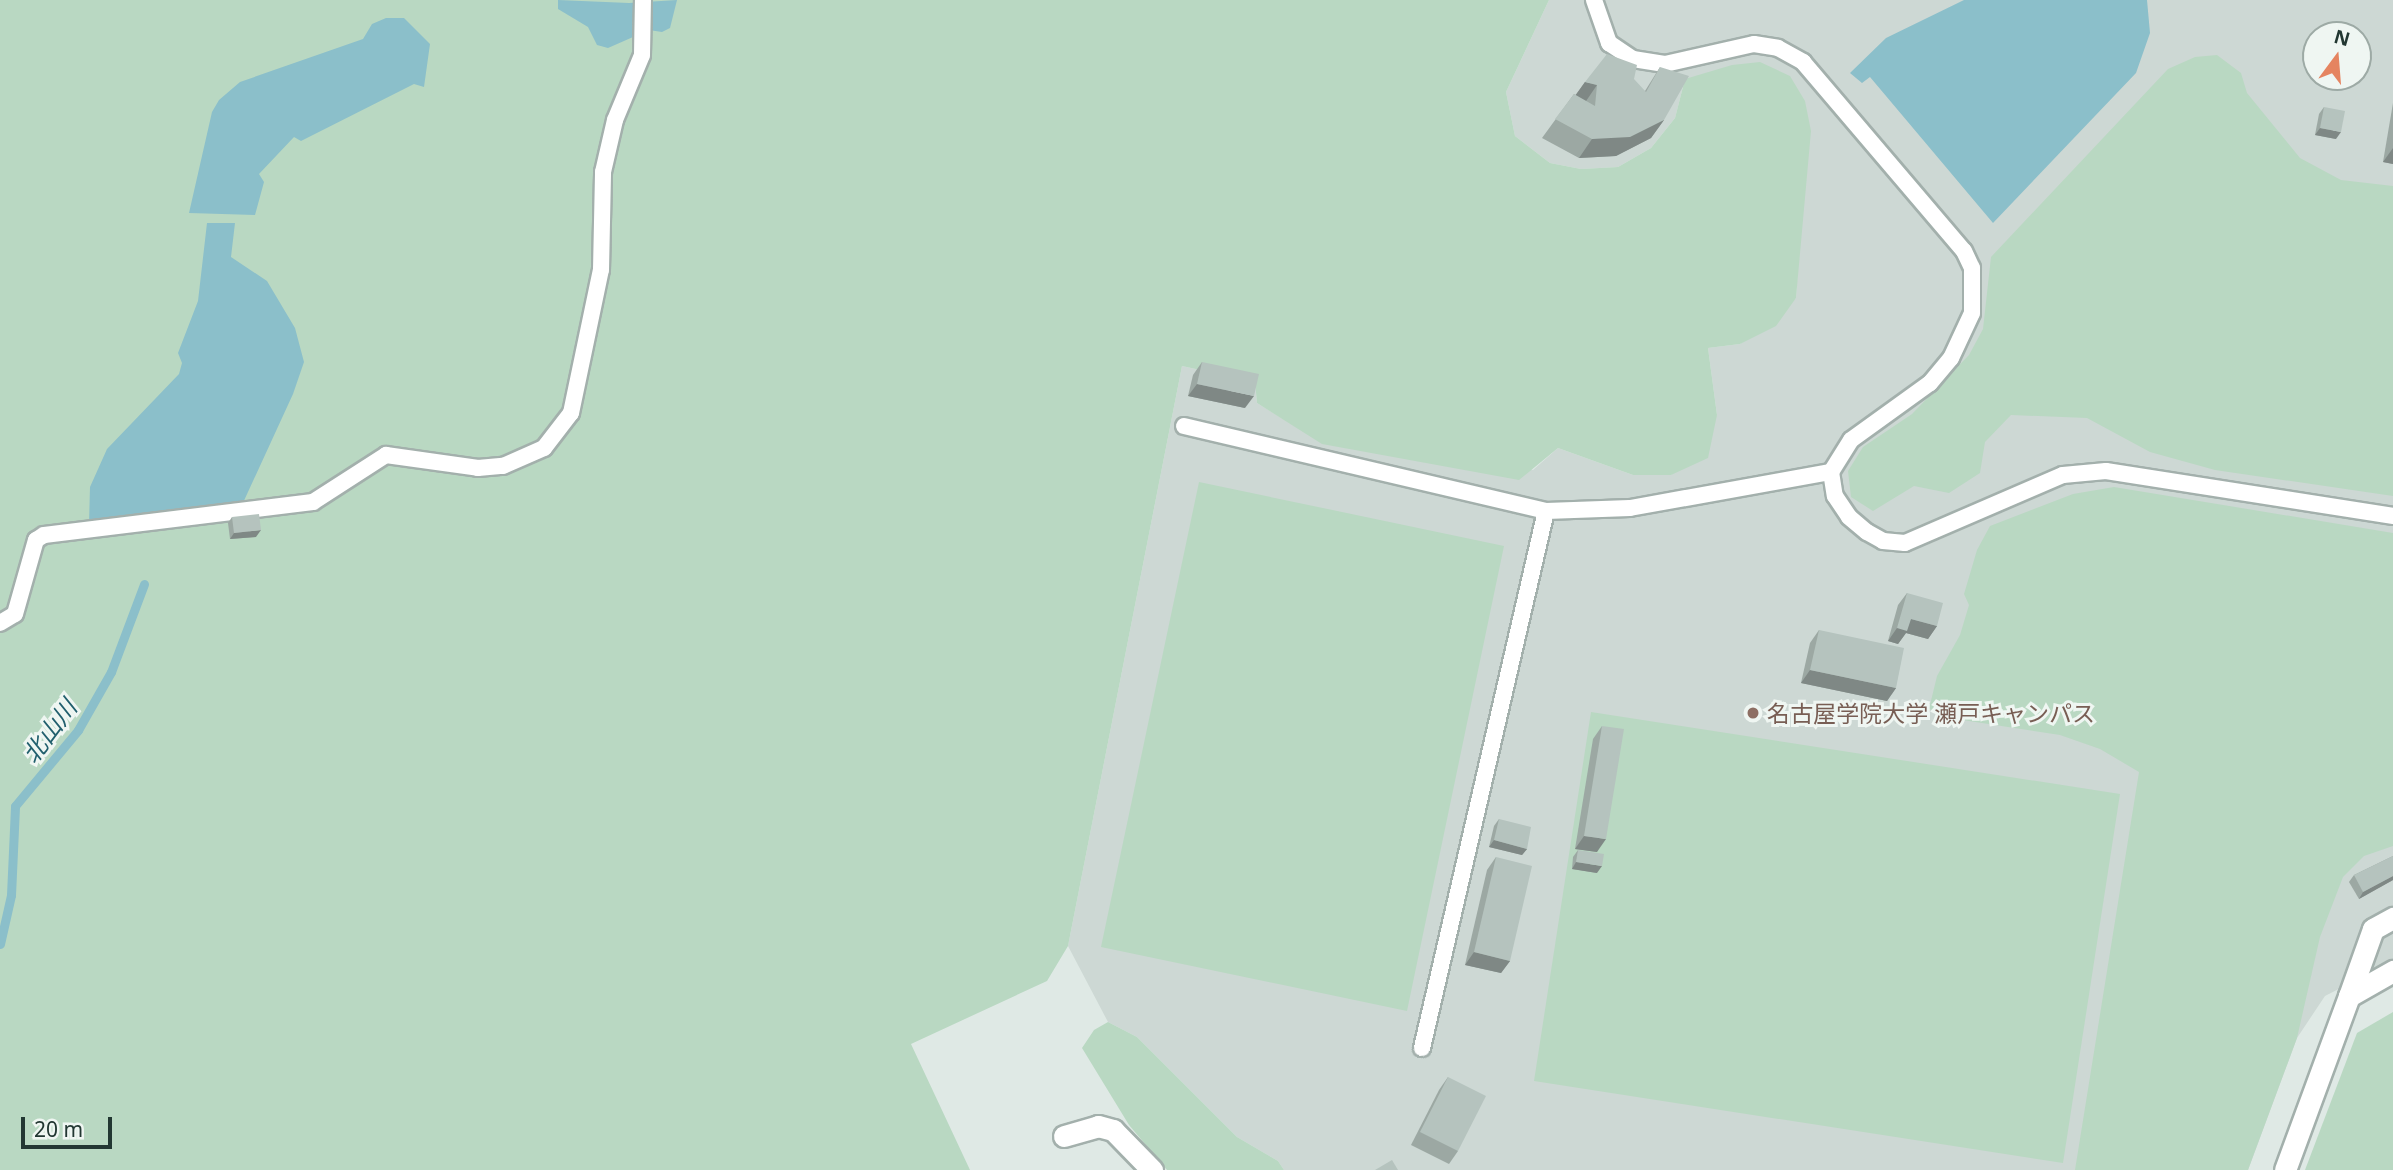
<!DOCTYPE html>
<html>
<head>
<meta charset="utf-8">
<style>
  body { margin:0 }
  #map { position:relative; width:2393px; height:1170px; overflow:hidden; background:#dfe9e5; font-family:"Noto Sans","Noto Sans JP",sans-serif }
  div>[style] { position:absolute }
  .built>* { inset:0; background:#cdd8d4 }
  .green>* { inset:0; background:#b9d8c2 }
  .water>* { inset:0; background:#8bbfca }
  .stream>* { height:9px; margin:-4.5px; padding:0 4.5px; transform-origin:4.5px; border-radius:4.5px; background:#8bbfca }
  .roads { filter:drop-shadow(2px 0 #a3b0ac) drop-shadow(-2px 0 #a3b0ac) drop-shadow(0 2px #a3b0ac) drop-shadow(0 -2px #a3b0ac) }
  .lane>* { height:16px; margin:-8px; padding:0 8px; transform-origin:8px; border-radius:8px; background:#fff }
  .street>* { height:21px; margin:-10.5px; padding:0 10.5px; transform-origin:10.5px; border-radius:10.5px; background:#fff }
  .secondary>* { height:21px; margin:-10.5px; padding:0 10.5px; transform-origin:10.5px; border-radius:10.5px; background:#fff }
  .wall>* { inset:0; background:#9ca8a3 }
  .shaded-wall>* { inset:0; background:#7f8885 }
  .building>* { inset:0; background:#b5c3be }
  .dots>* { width:19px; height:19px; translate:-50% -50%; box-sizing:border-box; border:4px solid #eff6f2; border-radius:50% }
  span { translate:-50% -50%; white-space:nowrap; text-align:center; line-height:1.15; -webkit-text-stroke:6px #eff6f2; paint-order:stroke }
  .education-label { font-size:23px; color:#785e54 }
  .left { translate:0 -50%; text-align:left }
  .water-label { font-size:24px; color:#215f6d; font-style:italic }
  .north { position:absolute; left:2302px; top:21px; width:70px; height:70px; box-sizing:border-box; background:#eff6f2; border:2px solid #9daaa5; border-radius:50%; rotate:16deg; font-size:19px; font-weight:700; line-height:28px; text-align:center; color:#223732 }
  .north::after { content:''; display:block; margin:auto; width:24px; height:32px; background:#e58460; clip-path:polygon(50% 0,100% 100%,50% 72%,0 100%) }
  .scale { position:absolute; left:21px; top:1117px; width:91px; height:32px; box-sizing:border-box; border:4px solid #223732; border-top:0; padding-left:9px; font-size:21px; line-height:24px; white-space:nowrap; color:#223732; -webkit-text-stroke:5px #eff6f2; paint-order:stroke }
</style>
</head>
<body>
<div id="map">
  <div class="built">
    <div style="clip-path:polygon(evenodd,1549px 0,2393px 0,2393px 961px,2325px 996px,2297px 1038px,2248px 1170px,1284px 1170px,1278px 1161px,1237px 1137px,1137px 1037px,1108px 1022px,1068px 946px,1182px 366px,1255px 382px,1257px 403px,1283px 419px,1533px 470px,1558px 448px,1633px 475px,1671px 475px,1717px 415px,1708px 348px,1740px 344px,1796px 298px,1803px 185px,1685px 79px,1675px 118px,1651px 148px,1618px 167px,1581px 169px,1550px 163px,1515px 136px,1506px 92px,1549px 0,2316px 35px,2358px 35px,2358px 77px,2316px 77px,2316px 35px)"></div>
  </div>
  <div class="green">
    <div style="clip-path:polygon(0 0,1549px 0,1506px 92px,1515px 136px,1550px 163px,1581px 169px,1618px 167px,1651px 148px,1675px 118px,1685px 79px,1732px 65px,1760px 62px,1790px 76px,1805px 101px,1811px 131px,1796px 298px,1776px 326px,1740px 344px,1708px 348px,1717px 415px,1708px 458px,1671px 475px,1633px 475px,1558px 448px,1519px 480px,1322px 444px,1257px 403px,1255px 382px,1182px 366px,1068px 946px,1047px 981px,911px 1044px,970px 1170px,0 1170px)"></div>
    <div style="clip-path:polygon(2217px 55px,2241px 73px,2247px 93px,2300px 158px,2341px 180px,2393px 186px,2393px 496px,2215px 470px,2150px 452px,2087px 418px,2011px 415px,1985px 442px,1980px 473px,1949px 493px,1914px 486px,1873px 511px,1851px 497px,1848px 471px,1863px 447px,1912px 414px,1969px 355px,1983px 329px,1991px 257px,2168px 69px,2195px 57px)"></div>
    <div style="clip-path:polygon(1199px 482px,1504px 546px,1407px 1011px,1101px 947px)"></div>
    <div style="clip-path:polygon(2114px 487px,2393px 533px,2393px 846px,2364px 856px,2343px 877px,2320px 937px,2297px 1038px,2248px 1170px,2075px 1170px,2139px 772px,2100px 749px,2060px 735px,1956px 719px,1929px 709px,1937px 676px,1960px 635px,1969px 605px,1964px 594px,1977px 550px,1990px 526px,2073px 494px)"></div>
    <div style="clip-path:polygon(1591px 712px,2120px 794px,2063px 1163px,1534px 1081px)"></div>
    <div style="clip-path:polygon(2393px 1012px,2393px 1170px,2305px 1170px,2357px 1033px)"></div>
    <div style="clip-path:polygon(1108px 1022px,1137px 1037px,1237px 1137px,1278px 1161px,1284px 1170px,1167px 1170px,1129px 1125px,1082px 1048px,1094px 1030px)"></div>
  </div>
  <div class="water">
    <div style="clip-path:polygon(558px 0,629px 3px,677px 0,670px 28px,662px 32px,649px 30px,608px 48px,597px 45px,588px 27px,558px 9px)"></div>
    <div style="clip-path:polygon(1964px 0,2147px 0,2150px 33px,2136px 73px,1993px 223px,1870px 77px,1862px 83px,1850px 73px,1886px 38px)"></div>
    <div style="clip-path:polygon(386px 18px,404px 18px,430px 44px,424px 87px,414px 84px,301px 141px,294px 137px,259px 174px,264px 182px,255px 215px,189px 213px,212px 112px,219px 100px,240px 82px,363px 39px,372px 24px)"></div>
    <div style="clip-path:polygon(207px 223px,235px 223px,231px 257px,267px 281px,295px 328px,304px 362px,293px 394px,242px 505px,89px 525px,90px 487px,107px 449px,179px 374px,182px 363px,178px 353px,198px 301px)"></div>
  </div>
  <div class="stream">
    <div style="left:0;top:944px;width:50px;rotate:-77.3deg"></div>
    <div style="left:11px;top:895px;width:89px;rotate:-87.4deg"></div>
    <div style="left:15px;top:806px;width:99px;rotate:-50.3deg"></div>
    <div style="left:78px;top:730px;width:67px;rotate:-60.4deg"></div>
    <div style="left:111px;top:672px;width:94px;rotate:-69.4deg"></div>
  </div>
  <div class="roads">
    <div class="lane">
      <div style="left:1594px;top:0;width:46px;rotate:70.8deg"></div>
      <div style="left:1609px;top:43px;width:29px;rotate:34deg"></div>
      <div style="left:1633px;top:59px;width:32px;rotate:9deg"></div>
      <div style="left:1665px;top:64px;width:91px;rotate:-12.7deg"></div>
      <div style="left:1754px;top:44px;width:24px;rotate:9deg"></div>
      <div style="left:1778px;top:48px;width:29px;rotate:29deg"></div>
      <div style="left:1803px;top:62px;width:248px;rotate:49.6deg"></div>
      <div style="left:1964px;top:251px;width:19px;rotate:65deg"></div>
      <div style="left:1972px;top:268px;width:45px;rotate:90deg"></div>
      <div style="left:1972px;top:313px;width:50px;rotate:115deg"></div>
      <div style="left:1951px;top:358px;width:33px;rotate:130deg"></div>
      <div style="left:1930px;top:383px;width:97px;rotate:144.2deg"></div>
      <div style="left:1851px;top:440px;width:38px;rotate:122deg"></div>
      <div style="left:1831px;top:472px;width:24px;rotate:81deg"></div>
      <div style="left:1835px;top:496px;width:25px;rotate:56deg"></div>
      <div style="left:1849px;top:517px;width:23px;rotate:40deg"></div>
      <div style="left:1867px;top:532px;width:18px;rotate:29deg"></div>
      <div style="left:1883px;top:541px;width:22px;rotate:5deg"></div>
      <div style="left:1905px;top:543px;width:172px;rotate:-23.3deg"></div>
      <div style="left:2063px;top:475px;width:43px;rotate:-5.3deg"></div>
      <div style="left:2106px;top:471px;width:291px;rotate:8.9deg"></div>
      <div style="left:1184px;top:426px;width:372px;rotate:13.2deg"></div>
      <div style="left:1546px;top:511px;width:84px;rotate:-2deg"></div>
      <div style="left:1630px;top:508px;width:204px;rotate:-10.2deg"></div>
      <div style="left:0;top:623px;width:17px;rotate:-31deg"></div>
      <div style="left:15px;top:614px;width:77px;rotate:-74.2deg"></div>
      <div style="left:36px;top:540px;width:9px;rotate:-32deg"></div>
      <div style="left:44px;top:535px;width:271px;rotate:-7deg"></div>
      <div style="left:313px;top:502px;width:87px;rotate:-32.8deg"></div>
      <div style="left:386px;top:455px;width:93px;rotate:8deg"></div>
      <div style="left:478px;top:468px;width:25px;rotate:-5deg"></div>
      <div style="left:503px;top:466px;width:45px;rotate:-23.7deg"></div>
      <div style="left:544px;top:448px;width:44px;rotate:-52.4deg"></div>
      <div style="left:571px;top:413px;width:146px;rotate:-78.2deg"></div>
      <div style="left:601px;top:270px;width:98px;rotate:-88.8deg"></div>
      <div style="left:603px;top:172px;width:53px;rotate:-77deg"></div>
      <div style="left:615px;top:120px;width:70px;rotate:-67.4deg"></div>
      <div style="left:642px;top:55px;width:55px;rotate:-89deg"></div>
      <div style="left:1422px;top:1048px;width:551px;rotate:-77deg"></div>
    </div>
    <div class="street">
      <div style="left:2349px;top:996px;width:71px;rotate:-70.3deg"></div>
      <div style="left:2373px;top:929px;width:23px;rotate:-29deg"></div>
      <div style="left:1064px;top:1136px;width:35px;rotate:-16deg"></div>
      <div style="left:1098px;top:1126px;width:16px;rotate:15deg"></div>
      <div style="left:1113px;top:1130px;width:56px;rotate:45.7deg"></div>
    </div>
    <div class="secondary">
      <div style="left:2285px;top:1170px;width:185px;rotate:-69.8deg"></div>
      <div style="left:2349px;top:996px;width:51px;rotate:-29.6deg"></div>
    </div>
  </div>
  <div class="wall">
    <div style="clip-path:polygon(1660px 67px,1664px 120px,1651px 138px,1616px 156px,1579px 158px,1542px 138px,1574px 94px,1576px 95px,1585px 82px,1645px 91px)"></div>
    <div style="clip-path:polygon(2393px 103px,2393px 164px,2383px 162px)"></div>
    <div style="clip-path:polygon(2324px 107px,2336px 139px,2315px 135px,2319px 114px)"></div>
    <div style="clip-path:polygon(1202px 362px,1245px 408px,1188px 396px,1193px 375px)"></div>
    <div style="clip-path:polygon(232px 517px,256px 537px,230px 539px,228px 523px)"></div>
    <div style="clip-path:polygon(1907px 593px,1937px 626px,1928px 639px,1906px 633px,1898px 644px,1888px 641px,1898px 605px)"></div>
    <div style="clip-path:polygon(1819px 630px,1896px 688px,1887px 701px,1801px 683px,1810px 643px)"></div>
    <div style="clip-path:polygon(1602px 726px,1597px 852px,1575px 849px,1593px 739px)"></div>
    <div style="clip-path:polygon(1499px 819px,1527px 849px,1522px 855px,1489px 847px,1494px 826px)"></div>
    <div style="clip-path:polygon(1578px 850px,1597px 873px,1572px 869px,1573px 857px)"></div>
    <div style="clip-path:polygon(2393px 856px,2393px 880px,2359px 899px,2349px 882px,2354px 875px)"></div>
    <div style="clip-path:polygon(1496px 857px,1510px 961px,1501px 973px,1465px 965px,1487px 870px)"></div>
    <div style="clip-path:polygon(1448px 1077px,1458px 1151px,1449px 1164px,1411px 1145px,1439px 1090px)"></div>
  </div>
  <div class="shaded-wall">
    <div style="clip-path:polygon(1585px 82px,1597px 85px,1584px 104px,1572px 100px)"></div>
    <div style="clip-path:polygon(1664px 120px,1651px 138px,1616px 156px,1579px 158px,1592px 139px)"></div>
    <div style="clip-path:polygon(2320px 128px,2341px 132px,2336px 139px,2315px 135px)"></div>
    <div style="clip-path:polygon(2393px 148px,2393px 164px,2383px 162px)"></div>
    <div style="clip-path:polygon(1197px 384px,1254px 396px,1245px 408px,1188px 396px)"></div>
    <div style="clip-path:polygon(261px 530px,256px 537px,230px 539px,234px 533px)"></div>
    <div style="clip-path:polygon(1911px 619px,1937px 626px,1928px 639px,1906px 633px,1898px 644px,1888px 641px,1897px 628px)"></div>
    <div style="clip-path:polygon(1810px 670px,1896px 688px,1887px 701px,1801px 683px)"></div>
    <div style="clip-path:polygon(1584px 836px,1606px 839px,1597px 852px,1575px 849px)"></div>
    <div style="clip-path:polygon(1494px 840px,1527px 849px,1522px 855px,1489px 847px)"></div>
    <div style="clip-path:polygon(1576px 862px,1602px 866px,1597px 873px,1572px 869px)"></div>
    <div style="clip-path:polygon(2393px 876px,2393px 880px,2359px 899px,2363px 892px)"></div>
    <div style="clip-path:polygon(1474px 952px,1510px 961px,1501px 973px,1465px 965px)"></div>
  </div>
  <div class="building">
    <div style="clip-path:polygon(1607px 54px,1637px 65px,1634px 79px,1646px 92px,1660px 67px,1689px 76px,1664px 120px,1630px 137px,1592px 139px,1555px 119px,1574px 94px,1595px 106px,1597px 85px,1585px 82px)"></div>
    <div style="clip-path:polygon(2324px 107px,2345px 111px,2341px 132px,2320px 128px)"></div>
    <div style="clip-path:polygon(1202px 362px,1259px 374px,1254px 396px,1197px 384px)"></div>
    <div style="clip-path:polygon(259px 514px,261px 530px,234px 533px,232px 517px)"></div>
    <div style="clip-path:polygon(1907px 593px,1943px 603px,1937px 626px,1911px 619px,1907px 631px,1897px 628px)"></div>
    <div style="clip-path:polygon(1819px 630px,1904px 648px,1896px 688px,1810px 670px)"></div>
    <div style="clip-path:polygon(1602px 726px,1624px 729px,1606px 839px,1584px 836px)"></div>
    <div style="clip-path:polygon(1499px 819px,1531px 827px,1527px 849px,1494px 840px)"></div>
    <div style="clip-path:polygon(1578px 850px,1604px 854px,1602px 866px,1576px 862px)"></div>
    <div style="clip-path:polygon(2393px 856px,2393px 876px,2363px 892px,2354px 875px)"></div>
    <div style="clip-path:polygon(1496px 857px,1532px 866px,1510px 961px,1474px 952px)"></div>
    <div style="clip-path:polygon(1448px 1077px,1486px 1096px,1458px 1151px,1420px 1132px)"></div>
    <div style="clip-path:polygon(1392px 1160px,1398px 1170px,1375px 1170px)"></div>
  </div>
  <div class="dots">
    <div style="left:1753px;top:713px;background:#8d6e63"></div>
  </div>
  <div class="education-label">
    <span class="left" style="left:1767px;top:713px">名古屋学院大学 瀬戸キャンパス</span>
  </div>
  <div class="water-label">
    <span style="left:49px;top:731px;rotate:-53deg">北山川</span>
  </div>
  <div class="north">N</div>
  <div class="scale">20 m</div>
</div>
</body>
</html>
